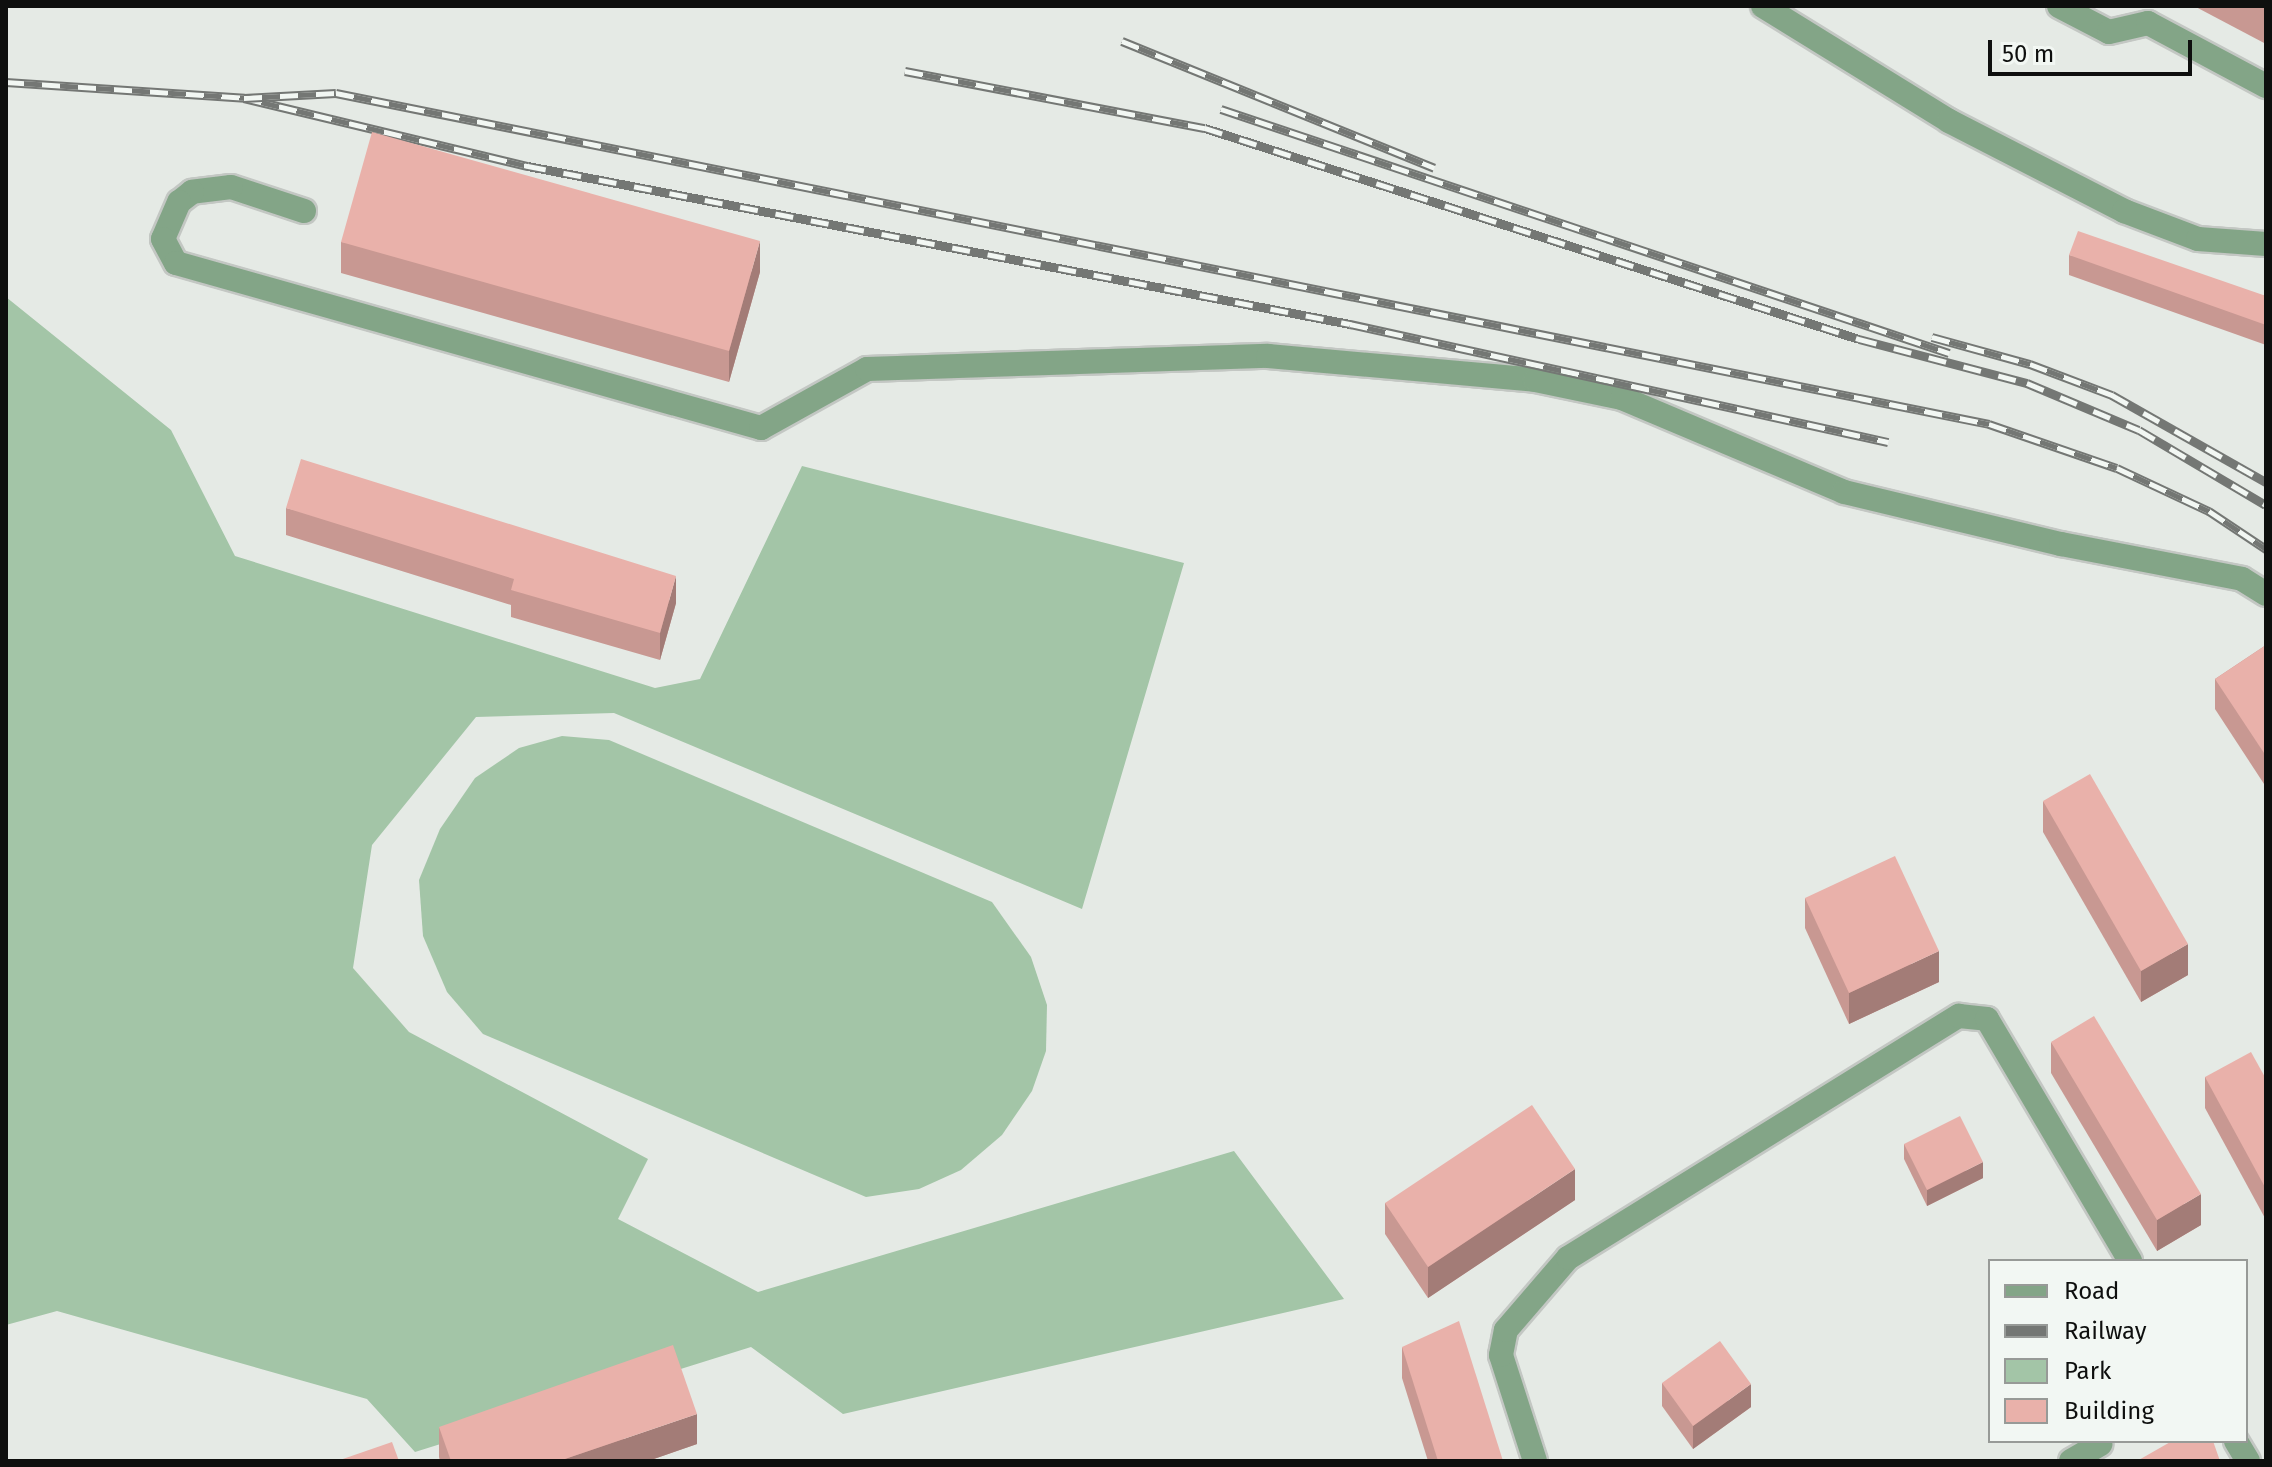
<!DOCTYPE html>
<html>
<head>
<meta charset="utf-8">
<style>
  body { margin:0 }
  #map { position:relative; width:2272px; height:1467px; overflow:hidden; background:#e5eae5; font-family:"Fira Sans",sans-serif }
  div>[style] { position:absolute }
  .green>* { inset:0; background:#a3c5a7 }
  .roads { filter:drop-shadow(2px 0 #c3c7c3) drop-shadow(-2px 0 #c3c7c3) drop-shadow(0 2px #c3c7c3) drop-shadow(0 -2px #c3c7c3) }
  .minor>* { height:24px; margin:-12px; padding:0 12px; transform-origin:12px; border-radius:12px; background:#83a587 }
  .rail>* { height:9px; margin-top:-4.5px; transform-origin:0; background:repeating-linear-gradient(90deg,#f2f7f3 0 18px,#747774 0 36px); box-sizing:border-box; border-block:2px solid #747774 }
  .wall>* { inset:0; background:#c89892 }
  .shaded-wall>* { inset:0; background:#a37c77 }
  .building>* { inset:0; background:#e9b1aa }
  span { translate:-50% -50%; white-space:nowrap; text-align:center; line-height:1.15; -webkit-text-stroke:6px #f2f7f3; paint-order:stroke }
  .frame { position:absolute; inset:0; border:8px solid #0e0f0e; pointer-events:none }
  .legend { position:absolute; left:1988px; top:1259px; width:260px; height:184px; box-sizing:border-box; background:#f2f7f3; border:2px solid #979a97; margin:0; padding:10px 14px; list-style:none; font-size:24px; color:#0e0f0e }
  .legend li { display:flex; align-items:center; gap:16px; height:40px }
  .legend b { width:40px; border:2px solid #979a97 }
  .scale { position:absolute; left:1988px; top:40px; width:204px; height:36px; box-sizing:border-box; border:4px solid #0e0f0e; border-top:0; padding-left:10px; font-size:24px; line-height:28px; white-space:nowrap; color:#0e0f0e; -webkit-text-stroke:6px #f2f7f3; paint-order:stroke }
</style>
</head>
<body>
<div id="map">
  <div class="green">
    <div style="clip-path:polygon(6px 297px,171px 430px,235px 556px,655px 688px,700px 679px,802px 466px,1184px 563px,1082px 909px,614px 713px,476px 717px,372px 845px,353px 968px,409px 1032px,648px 1159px,618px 1219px,758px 1292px,1234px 1151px,1344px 1299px,843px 1414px,751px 1347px,415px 1452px,367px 1399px,57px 1311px,6px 1325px)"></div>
    <div style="clip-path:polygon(562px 736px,609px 740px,992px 902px,1031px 957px,1047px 1005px,1046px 1051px,1032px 1091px,1002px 1135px,961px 1170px,919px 1189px,866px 1197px,483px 1034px,447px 992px,423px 936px,419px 880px,440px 829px,475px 778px,519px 748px)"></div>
  </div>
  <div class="roads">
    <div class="minor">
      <div style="left:1763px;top:6px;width:219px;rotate:31.7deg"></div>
      <div style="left:1949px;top:121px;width:197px;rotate:27.2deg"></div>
      <div style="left:2124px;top:211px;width:79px;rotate:20.7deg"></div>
      <div style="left:2198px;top:239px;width:68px;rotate:4.2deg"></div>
      <div style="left:2059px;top:6px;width:56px;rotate:27.5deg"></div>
      <div style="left:2109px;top:32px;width:40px;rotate:-13deg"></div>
      <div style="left:2148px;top:23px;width:134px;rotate:28.1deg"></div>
      <div style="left:304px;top:211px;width:77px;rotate:-161.8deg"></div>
      <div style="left:231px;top:187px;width:39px;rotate:173deg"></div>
      <div style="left:192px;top:192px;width:16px;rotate:142deg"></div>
      <div style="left:179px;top:202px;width:40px;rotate:113.4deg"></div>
      <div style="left:163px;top:239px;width:27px;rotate:62deg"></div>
      <div style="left:176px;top:263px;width:608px;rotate:15.75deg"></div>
      <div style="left:761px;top:428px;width:121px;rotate:-29.1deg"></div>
      <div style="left:867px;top:369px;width:401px;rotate:-1.9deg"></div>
      <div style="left:1268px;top:356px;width:268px;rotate:5.1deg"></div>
      <div style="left:1535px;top:380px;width:89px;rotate:11.7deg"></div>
      <div style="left:1622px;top:398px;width:241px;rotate:22.9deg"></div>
      <div style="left:1844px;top:492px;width:223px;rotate:13.5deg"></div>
      <div style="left:2061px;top:544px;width:184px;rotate:10.9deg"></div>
      <div style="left:2242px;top:579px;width:28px;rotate:32deg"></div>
      <div style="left:2236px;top:1441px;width:23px;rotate:59deg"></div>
      <div style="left:1535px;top:1461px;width:111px;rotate:-107.8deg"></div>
      <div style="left:1501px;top:1355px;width:25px;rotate:-79deg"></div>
      <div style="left:1506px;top:1330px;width:95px;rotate:-49.3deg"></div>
      <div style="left:1568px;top:1258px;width:460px;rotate:-31.8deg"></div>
      <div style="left:1959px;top:1016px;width:28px;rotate:6deg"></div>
      <div style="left:1987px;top:1019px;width:281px;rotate:59.4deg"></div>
      <div style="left:2071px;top:1461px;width:34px;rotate:-30deg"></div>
    </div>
  </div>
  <div class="rail">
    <div style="left:1122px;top:41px;width:337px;rotate:22.1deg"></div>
    <div style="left:905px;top:71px;width:305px;rotate:10.8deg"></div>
    <div style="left:1205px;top:128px;width:687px;rotate:17.88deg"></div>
    <div style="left:1859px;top:339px;width:174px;rotate:14.7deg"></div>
    <div style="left:2027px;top:383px;width:121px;rotate:22.8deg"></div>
    <div style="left:2139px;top:430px;width:147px;rotate:30.6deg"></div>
    <div style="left:6px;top:82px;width:239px;rotate:3.8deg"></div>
    <div style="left:244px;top:98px;width:292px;rotate:13.5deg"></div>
    <div style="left:528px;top:166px;width:837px;rotate:10.88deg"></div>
    <div style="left:1350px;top:324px;width:551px;rotate:12.37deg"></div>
    <div style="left:244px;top:98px;width:92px;rotate:-3.1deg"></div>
    <div style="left:336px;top:93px;width:1686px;rotate:11.32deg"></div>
    <div style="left:1989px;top:424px;width:135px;rotate:19deg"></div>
    <div style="left:2117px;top:468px;width:102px;rotate:25.1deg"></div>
    <div style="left:2209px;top:511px;width:69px;rotate:33.7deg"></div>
    <div style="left:1221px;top:109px;width:768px;rotate:18.53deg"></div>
    <div style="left:1932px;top:337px;width:102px;rotate:15.4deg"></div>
    <div style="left:2030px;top:364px;width:88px;rotate:20.7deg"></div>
    <div style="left:2112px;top:395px;width:177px;rotate:29.5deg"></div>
  </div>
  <div class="wall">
    <div style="clip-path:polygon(2194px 6px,2266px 6px,2266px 44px)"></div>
    <div style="clip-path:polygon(341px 242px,760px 272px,729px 382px,341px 273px)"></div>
    <div style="clip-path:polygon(2069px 255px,2266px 296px,2266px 345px,2069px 275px)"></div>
    <div style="clip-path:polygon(286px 508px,676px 603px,660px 660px,511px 617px,511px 605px,286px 535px)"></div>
    <div style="clip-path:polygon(2266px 645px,2266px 787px,2215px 709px,2215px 679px)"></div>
    <div style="clip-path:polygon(2043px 801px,2188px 975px,2141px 1002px,2043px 832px)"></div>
    <div style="clip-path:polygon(1805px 898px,1939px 982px,1849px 1024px,1805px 928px)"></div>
    <div style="clip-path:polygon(2051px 1042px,2201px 1225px,2157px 1251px,2051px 1073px)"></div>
    <div style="clip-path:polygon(2205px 1077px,2266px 1079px,2266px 1220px,2205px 1108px)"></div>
    <div style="clip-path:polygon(1904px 1144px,1983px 1178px,1927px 1206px,1904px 1159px)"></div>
    <div style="clip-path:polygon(1575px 1200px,1428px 1298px,1385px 1234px,1385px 1203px)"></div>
    <div style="clip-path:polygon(1402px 1347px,1503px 1461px,1428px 1461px,1402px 1378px)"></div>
    <div style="clip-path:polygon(1662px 1383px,1751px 1407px,1693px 1449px,1662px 1406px)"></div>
    <div style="clip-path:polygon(439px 1427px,697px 1444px,648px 1461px,440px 1461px,439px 1457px)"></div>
  </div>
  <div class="shaded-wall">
    <div style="clip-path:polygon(760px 241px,760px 272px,729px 382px,729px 351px)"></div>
    <div style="clip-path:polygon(676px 576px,676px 603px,660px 660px,660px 633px)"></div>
    <div style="clip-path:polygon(2188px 944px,2188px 975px,2141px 1002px,2141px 971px)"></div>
    <div style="clip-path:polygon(1939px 951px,1939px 982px,1849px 1024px,1849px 993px)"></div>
    <div style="clip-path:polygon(1983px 1162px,1983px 1178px,1927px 1206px,1927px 1190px)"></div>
    <div style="clip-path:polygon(1575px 1169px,1575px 1200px,1428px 1298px,1428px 1267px)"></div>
    <div style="clip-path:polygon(2201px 1194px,2201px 1225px,2157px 1251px,2157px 1220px)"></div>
    <div style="clip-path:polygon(1751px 1384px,1751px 1407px,1693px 1449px,1693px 1426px)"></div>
    <div style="clip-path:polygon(697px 1414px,697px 1444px,648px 1461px,559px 1461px)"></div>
  </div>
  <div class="building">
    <div style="clip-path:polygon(372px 132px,760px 241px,729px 351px,341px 242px)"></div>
    <div style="clip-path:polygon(2078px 231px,2266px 296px,2266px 325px,2069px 255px)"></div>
    <div style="clip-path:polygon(301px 459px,676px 576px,660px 633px,511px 590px,514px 579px,286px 508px)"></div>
    <div style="clip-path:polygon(2266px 645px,2266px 756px,2215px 679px)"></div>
    <div style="clip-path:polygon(2090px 774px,2188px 944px,2141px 971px,2043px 801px)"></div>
    <div style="clip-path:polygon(1895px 856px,1939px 951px,1849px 993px,1805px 898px)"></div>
    <div style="clip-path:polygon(2094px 1016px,2201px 1194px,2157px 1220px,2051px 1042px)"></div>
    <div style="clip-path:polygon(2251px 1052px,2266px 1079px,2266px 1189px,2205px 1077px)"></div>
    <div style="clip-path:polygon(1532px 1105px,1575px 1169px,1428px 1267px,1385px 1203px)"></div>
    <div style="clip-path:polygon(1960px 1116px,1983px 1162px,1927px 1190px,1904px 1144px)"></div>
    <div style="clip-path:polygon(1459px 1321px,1503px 1461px,1438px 1461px,1402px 1347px)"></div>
    <div style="clip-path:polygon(1720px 1341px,1751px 1384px,1693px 1426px,1662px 1383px)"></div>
    <div style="clip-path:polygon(673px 1345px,697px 1414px,559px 1461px,451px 1461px,439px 1427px)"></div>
    <div style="clip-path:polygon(2172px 1441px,2213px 1441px,2220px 1461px,2137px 1461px)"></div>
    <div style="clip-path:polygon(392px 1442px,399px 1461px,337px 1461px)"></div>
  </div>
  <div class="frame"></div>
  <ul class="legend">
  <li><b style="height:10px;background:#83a587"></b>Road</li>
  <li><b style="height:10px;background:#747774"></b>Railway</li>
  <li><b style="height:22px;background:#a3c5a7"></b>Park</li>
  <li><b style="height:22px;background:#e9b1aa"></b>Building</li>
  </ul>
  <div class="scale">50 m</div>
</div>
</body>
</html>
